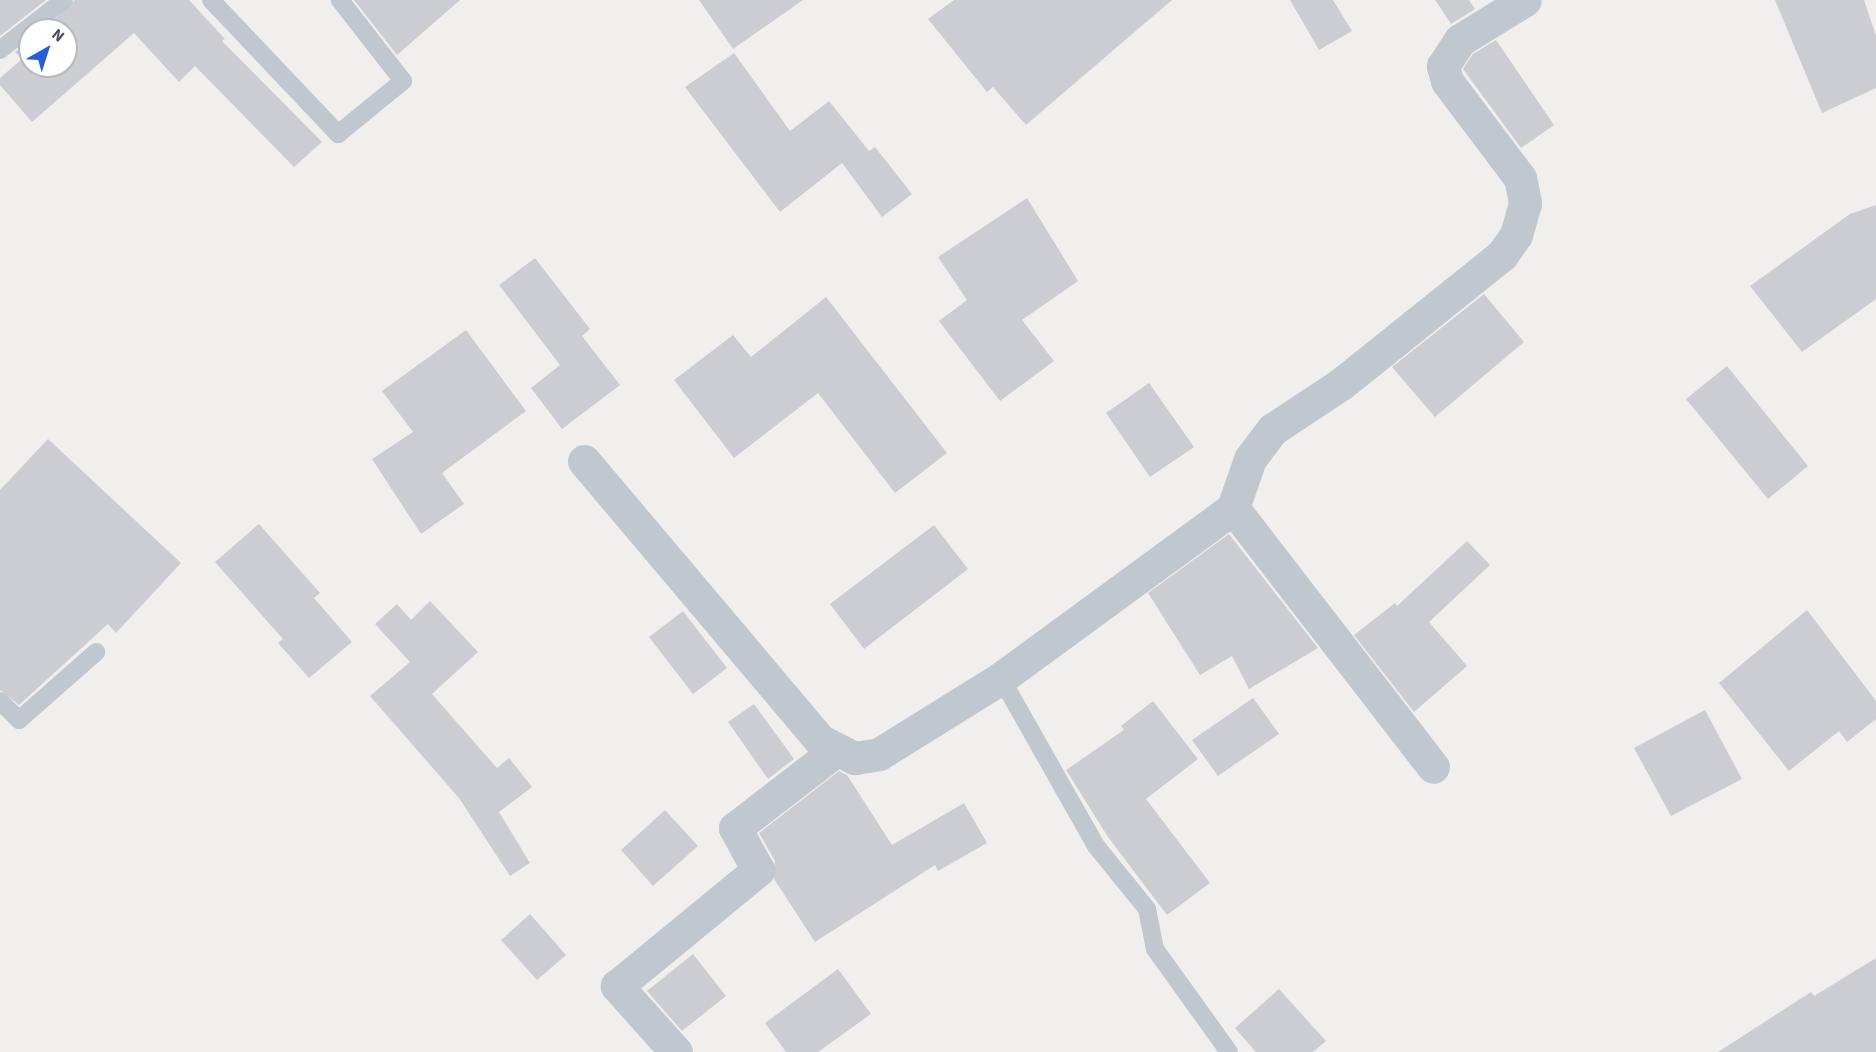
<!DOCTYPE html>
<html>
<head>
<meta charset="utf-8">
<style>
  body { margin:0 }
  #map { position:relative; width:1876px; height:1052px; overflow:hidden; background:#f1eeee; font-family:"Source Sans 3",sans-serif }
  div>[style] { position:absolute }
  .building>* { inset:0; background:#cccdd2 }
  .service>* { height:18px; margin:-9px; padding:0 9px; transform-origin:9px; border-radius:9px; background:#c0c7cf }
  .minor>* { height:33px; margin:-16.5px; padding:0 16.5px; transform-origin:16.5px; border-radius:16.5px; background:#c0c7cf }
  span { translate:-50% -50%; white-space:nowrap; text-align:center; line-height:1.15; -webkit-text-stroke:4.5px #fff; paint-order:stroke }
  .north { position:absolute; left:18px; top:18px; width:60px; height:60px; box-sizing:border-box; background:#fff; border:2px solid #b6b9bd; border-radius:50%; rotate:39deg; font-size:16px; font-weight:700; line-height:24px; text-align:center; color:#484f5a }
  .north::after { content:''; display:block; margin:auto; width:21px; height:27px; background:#255dd3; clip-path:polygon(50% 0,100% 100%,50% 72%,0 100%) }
</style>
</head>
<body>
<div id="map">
  <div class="building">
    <div style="clip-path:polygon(0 0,46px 0,0 36px)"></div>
    <div style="clip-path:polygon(75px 0,189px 0,225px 39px,222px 41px,322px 142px,294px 167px,195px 66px,179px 82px,134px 33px,32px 122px,0 85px,0 78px,22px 59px,15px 52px,30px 41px,30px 66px,66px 66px,66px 30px,44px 30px)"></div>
    <div style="clip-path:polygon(354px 0,460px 0,397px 55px)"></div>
    <div style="clip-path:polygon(699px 0,803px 0,733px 49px)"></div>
    <div style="clip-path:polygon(954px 0,1172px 0,1026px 125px,993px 87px,987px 92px,928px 19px)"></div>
    <div style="clip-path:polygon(1290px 0,1333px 0,1352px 31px,1319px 50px)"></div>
    <div style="clip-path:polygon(1435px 0,1469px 0,1475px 9px,1451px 24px)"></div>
    <div style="clip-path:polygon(1775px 0,1864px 0,1876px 36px,1876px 88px,1822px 113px)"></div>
    <div style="clip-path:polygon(1496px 40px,1554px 125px,1521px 148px,1463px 69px,1473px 54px)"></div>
    <div style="clip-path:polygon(734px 53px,790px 131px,829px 101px,869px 151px,875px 147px,912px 194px,882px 217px,842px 163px,780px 212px,685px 87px)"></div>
    <div style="clip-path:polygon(1027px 198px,1078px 281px,1022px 320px,1054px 361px,1000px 401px,939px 321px,967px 300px,938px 257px)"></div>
    <div style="clip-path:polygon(1876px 205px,1876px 299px,1802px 352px,1750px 286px,1850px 214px)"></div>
    <div style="clip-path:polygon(535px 258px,590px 329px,582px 336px,620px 385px,562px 429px,531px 388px,560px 365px,499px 285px)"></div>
    <div style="clip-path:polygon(1484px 294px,1524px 342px,1435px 417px,1392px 367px)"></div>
    <div style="clip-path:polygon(826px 297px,947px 453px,895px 493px,818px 393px,734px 458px,674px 380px,733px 335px,751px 357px)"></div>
    <div style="clip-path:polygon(466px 330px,526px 411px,442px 473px,464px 504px,421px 534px,372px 459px,413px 432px,382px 391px)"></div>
    <div style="clip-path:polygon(1727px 366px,1808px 466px,1768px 499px,1686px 399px)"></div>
    <div style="clip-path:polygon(1149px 383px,1194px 447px,1150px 477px,1106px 413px)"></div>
    <div style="clip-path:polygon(48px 439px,181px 563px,116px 633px,108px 624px,19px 705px,0 690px,0 490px)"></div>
    <div style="clip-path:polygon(259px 524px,320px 593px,314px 598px,352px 642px,309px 678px,278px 643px,283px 639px,215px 562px)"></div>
    <div style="clip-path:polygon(934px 525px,968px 569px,864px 649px,830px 604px)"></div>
    <div style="clip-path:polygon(1229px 534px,1318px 648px,1249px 689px,1232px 656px,1200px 675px,1148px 593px)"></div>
    <div style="clip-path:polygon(1467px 541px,1490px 565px,1429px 622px,1467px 666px,1414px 712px,1354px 635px,1395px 603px,1397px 606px)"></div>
    <div style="clip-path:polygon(430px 601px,478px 652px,432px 694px,497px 768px,509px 758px,532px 787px,499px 812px,530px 863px,510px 876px,459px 798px,370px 696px,410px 662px,375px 624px,397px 604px,411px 620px)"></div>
    <div style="clip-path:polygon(1807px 610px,1876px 701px,1876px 719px,1847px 742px,1839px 731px,1789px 771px,1719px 683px)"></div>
    <div style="clip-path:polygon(683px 611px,727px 668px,693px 694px,649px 637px)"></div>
    <div style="clip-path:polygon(1253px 698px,1279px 734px,1218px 776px,1192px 740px)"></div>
    <div style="clip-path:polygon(1153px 701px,1198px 759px,1146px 799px,1210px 883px,1167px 915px,1108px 837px,1066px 770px,1124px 730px,1121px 726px)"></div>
    <div style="clip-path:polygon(754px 704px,794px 759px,768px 779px,728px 722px)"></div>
    <div style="clip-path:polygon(1705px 710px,1742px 779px,1671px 816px,1634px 748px)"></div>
    <div style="clip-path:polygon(839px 771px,847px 775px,892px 845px,964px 803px,987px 843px,938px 871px,935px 865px,815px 942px,774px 879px,775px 861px,759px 833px)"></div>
    <div style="clip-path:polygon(665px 810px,698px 846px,653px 886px,621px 850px)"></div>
    <div style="clip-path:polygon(530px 914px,566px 955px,537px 980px,501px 940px)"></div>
    <div style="clip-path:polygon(693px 954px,726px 996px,682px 1031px,647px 991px)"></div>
    <div style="clip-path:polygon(1876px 958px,1876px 1052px,1718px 1052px,1811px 992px,1814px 996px)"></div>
    <div style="clip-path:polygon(838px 969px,871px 1014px,818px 1052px,786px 1052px,765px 1023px)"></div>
    <div style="clip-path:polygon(1279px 989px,1326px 1041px,1313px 1052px,1256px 1052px,1235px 1028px)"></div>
  </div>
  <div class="service">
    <div style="left:211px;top:0;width:185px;rotate:46.5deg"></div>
    <div style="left:338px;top:134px;width:84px;rotate:-39.2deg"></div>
    <div style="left:403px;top:81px;width:103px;rotate:-127.9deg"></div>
    <div style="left:0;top:50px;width:81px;rotate:-38deg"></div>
    <div style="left:1001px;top:678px;width:193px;rotate:60.5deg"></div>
    <div style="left:1096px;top:846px;width:81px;rotate:51deg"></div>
    <div style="left:1147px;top:909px;width:41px;rotate:78.7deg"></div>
    <div style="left:1155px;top:949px;width:127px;rotate:54.3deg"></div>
    <div style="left:0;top:701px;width:27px;rotate:45deg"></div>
    <div style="left:19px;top:720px;width:103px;rotate:-41.4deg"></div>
  </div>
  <div class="minor">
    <div style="left:584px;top:461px;width:367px;rotate:49.8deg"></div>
    <div style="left:821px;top:741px;width:38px;rotate:27deg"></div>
    <div style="left:855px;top:758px;width:24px;rotate:-9deg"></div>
    <div style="left:879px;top:754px;width:144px;rotate:-31.9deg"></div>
    <div style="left:1001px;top:678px;width:288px;rotate:-36.2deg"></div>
    <div style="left:1233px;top:508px;width:52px;rotate:-70.9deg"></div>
    <div style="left:1250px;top:459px;width:38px;rotate:-53deg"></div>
    <div style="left:1273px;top:429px;width:82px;rotate:-33.5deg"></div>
    <div style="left:1341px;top:384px;width:206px;rotate:-38.7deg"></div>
    <div style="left:1502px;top:255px;width:24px;rotate:-55deg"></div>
    <div style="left:1516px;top:235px;width:33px;rotate:-74deg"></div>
    <div style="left:1525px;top:203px;width:25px;rotate:-101deg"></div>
    <div style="left:1520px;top:178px;width:121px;rotate:-127deg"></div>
    <div style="left:1447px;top:81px;width:16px;rotate:-105deg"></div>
    <div style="left:1443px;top:66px;width:31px;rotate:-57deg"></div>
    <div style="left:1460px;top:40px;width:76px;rotate:-31.6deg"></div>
    <div style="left:1233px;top:508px;width:327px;rotate:52.3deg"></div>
    <div style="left:676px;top:1052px;width:89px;rotate:-131.8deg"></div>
    <div style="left:617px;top:986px;width:183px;rotate:-39.4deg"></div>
    <div style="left:758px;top:870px;width:48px;rotate:-118.7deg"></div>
    <div style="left:735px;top:828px;width:126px;rotate:-37.6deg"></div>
  </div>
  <div class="north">N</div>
</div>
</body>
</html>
